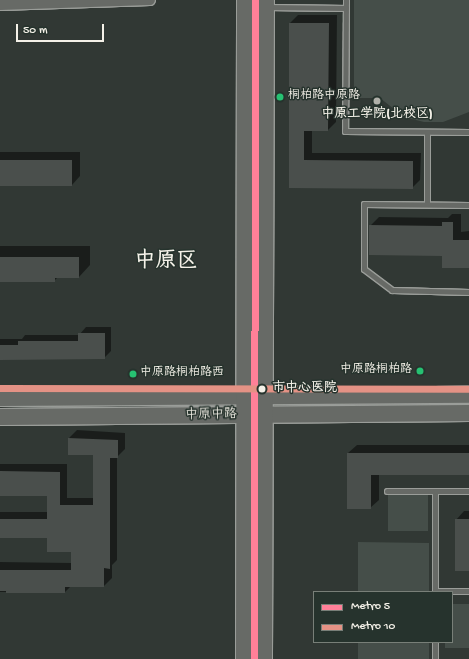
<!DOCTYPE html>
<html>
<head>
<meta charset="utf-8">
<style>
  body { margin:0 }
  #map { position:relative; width:469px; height:659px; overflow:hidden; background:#313834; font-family:"Gochi Hand","LXGW WenKai TC",sans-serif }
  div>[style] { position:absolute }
  .green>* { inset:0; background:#454e49 }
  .shadow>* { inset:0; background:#0007 }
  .building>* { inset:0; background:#4a4f4c }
  .roads { filter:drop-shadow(1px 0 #9a9d99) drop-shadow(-1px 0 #9a9d99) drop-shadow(0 1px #9a9d99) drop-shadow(0 -1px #9a9d99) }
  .lane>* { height:5px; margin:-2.5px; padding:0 2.5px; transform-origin:2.5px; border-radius:2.5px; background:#676a66 }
  .street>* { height:10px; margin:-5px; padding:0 5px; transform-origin:5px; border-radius:5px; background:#676a66 }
  .primary>* { height:16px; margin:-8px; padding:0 8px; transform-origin:8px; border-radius:8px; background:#676a66 }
  .metro-1>* { height:7px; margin:-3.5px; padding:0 3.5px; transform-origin:3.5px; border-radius:3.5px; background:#ff8098 }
  .metro-2>* { height:7px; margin:-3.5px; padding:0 3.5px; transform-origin:3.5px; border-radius:3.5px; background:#e49285 }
  .dots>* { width:11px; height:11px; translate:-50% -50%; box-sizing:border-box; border:2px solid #26332d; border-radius:50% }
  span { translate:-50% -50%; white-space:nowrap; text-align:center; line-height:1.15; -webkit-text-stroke:3px #26332d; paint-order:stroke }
  .bus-label { font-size:12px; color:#f4f1e8 }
  .left { translate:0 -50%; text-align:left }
  .right { translate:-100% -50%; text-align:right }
  .poi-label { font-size:13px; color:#f4f1e8; font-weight:700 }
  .stop-label { font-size:13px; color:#f4f1e8; font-weight:700 }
  .street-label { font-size:13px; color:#f4f1e8 }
  .town-label { font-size:21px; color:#f4f1e8; font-weight:700 }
  .legend { position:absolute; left:313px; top:591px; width:140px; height:52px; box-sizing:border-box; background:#26332d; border:1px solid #787f78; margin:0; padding:5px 7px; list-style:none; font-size:12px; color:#f4f1e8 }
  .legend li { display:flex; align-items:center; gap:8px; height:20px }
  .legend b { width:20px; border:1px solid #787f78 }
  .scale { position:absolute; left:16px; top:24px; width:88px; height:18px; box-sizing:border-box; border:2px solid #f4f1e8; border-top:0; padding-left:5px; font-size:12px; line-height:14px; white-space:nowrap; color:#f4f1e8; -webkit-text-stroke:3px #26332d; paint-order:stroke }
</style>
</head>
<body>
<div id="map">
  <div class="green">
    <div style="clip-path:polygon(354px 0,469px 0,469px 112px,443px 122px,424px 122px,404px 117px,380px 98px,354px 98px)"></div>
    <div style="clip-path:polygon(388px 495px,428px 495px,428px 531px,388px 531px)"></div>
    <div style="clip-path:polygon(358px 542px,429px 543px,429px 592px,358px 592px)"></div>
    <div style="clip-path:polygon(452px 604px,469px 604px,469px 648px,445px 648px,445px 642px,452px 642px)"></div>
    <div style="clip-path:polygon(358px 642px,429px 642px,429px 659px,358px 659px)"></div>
  </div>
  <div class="shadow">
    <div style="clip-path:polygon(298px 15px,337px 15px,336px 122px,328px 130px,312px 130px,312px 153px,421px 153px,420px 180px,412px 188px,290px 187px,290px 23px)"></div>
    <div style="clip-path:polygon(0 152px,80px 152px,80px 176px,72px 185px,0 185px)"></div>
    <div style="clip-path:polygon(452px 214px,461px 214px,461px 232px,469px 231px,469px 267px,370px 226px,379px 217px,448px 218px)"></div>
    <div style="clip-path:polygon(0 246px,90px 246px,90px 265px,79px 277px,58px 277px,54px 281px,0 281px)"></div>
    <div style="clip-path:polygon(86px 327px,111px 327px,111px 351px,104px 358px,0 359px,0 339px,22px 339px,25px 335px,79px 335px)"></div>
    <div style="clip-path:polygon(77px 430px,125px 433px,125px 449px,117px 457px,117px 560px,112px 565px,112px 578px,104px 586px,71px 586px,65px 592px,0 592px,0 562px,72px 563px,72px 551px,48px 537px,0 537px,0 512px,48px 512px,48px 495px,0 495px,0 464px,67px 464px,67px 498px,94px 498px,94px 454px,69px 454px,69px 438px)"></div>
    <div style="clip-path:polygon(357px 445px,469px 445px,469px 474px,379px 474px,379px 500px,370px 508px,348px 453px)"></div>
    <div style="clip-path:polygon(464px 511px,469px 511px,469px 570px,456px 520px)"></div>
  </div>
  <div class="building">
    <div style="clip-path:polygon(289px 23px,329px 23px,328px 131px,304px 131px,304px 160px,413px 161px,413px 189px,289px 188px)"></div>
    <div style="clip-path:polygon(0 160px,72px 160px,72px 186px,0 186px)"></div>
    <div style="clip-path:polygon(442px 222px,453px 222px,453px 240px,469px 240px,469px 268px,442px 268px,442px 256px,369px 255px,369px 225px,442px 226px)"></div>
    <div style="clip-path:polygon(0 257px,79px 257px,79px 278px,55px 278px,55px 282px,0 282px)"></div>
    <div style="clip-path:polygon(78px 333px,105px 333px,105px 359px,0 360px,0 345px,18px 345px,18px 341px,78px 341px)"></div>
    <div style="clip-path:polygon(68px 438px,118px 440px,118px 458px,110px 458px,110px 569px,104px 568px,104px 587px,65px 587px,65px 593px,6px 593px,6px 591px,0 591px,0 570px,71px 570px,71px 552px,47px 552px,47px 538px,0 538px,0 519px,47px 519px,47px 496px,0 496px,0 471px,60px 472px,60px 505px,93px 505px,93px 455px,68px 455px)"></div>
    <div style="clip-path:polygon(347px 453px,469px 453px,469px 475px,371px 475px,371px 509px,347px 509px)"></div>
    <div style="clip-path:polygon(455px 519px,469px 519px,469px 571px,455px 571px)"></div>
  </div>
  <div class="roads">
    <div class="lane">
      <div style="left:346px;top:0;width:131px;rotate:90.4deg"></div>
      <div style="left:345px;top:131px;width:124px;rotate:0.5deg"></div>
      <div style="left:267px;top:7px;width:79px;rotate:0.7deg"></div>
      <div style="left:427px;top:204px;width:72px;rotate:-90deg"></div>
      <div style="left:469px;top:205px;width:105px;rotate:-179.5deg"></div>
      <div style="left:364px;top:204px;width:65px;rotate:90deg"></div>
      <div style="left:364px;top:269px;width:35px;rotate:37deg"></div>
      <div style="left:392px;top:290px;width:77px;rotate:1.5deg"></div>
      <div style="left:387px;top:491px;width:82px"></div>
      <div style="left:435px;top:491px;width:101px;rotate:90deg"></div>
      <div style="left:435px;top:591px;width:34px"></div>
      <div style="left:435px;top:642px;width:17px;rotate:90deg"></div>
    </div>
    <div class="street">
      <div style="left:0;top:5px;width:150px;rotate:-1.9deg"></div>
    </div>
    <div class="primary">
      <div style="left:0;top:398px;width:469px;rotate:-0.4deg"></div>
      <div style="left:0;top:417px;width:469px;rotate:-0.5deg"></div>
      <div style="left:244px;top:659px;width:659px;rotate:-89.91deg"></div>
      <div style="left:264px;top:659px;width:659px;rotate:-89.83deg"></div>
    </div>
  </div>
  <div class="metro-1">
    <div style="left:254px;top:659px;width:659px;rotate:-89.91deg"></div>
  </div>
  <div class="metro-2">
    <div style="left:0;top:388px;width:469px;rotate:0.1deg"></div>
  </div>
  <div class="dots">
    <div style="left:280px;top:97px;background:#26c172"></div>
    <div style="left:377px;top:101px;background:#b0b0a9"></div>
    <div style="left:420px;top:371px;background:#26c172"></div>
    <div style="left:133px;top:374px;background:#26c172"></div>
    <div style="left:262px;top:389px;background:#f4f1e8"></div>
  </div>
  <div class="bus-label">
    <span class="left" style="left:288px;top:97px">桐柏路中原路</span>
    <span class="right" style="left:412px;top:371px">中原路桐柏路</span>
    <span class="left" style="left:140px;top:374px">中原路桐柏路西</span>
  </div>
  <div class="poi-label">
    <span style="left:377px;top:115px">中原工学院(北校区)</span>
  </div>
  <div class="stop-label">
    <span class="left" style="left:272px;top:389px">市中心医院</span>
  </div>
  <div class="street-label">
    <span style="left:211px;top:416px;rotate:-1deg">中原中路</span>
  </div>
  <div class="town-label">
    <span style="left:166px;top:263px">中原区</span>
  </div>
  <ul class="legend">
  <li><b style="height:5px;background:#ff8098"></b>Metro 5</li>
  <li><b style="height:5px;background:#e49285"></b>Metro 10</li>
  </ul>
  <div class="scale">50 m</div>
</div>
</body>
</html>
